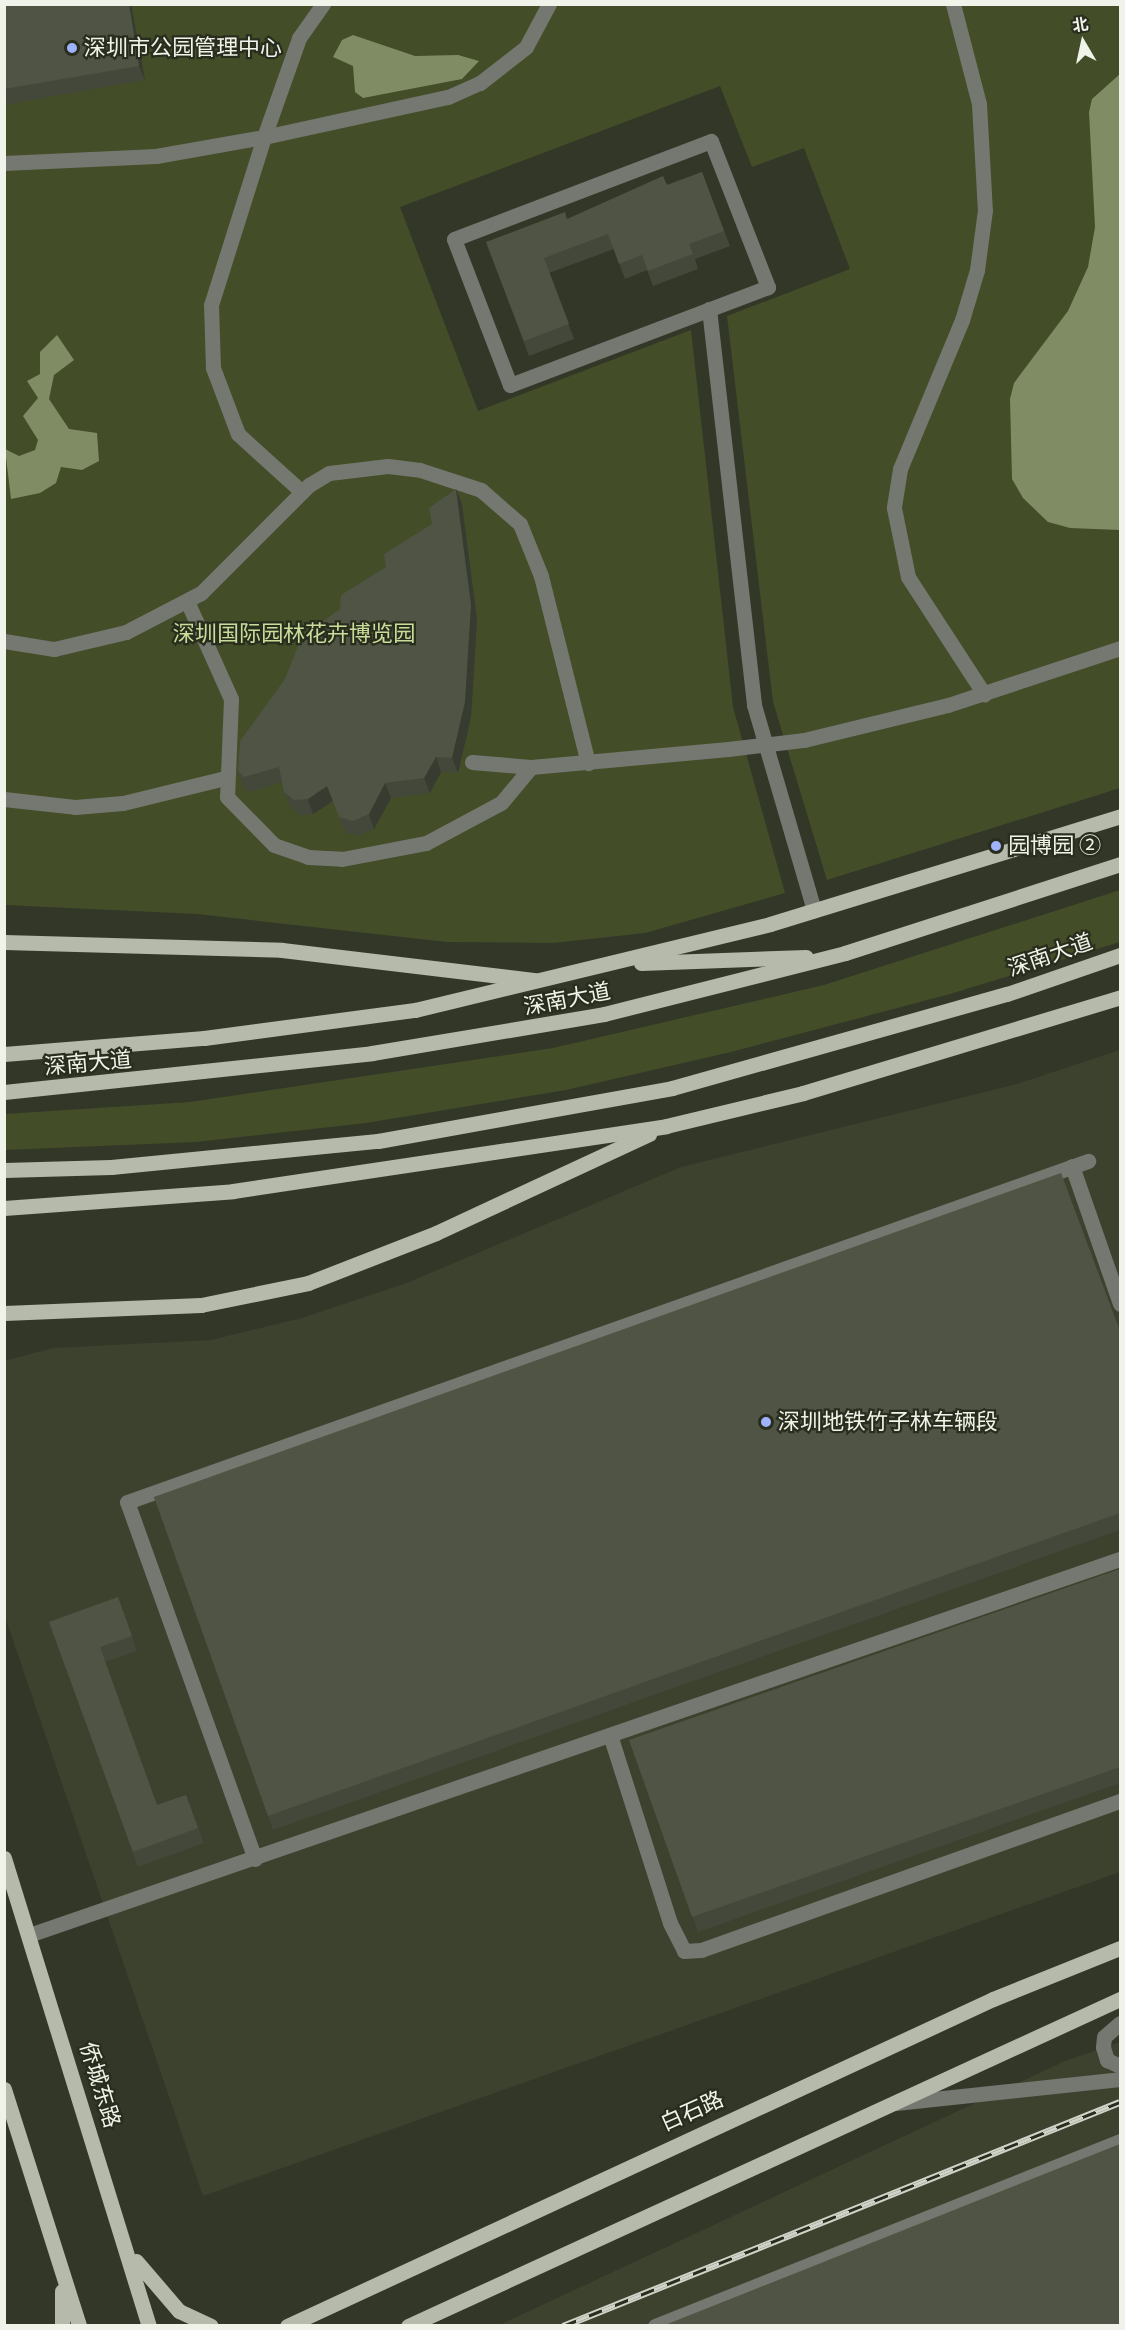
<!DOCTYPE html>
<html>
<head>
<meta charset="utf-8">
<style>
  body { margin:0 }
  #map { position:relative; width:1125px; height:2330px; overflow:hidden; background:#333728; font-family:"PT Sans Narrow","Noto Sans SC",sans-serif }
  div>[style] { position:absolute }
  .built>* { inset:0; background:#3c422d }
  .green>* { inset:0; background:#434d28 }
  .water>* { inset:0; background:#808d64 }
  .minor>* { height:15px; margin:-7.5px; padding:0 7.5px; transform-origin:7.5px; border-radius:7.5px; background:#757870 }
  .major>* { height:15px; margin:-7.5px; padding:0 7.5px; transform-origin:7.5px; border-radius:7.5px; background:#b5baaa }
  .rail>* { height:7px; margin-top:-3.5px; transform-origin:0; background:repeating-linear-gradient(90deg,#292d1e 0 14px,#cfd3c8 0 28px); box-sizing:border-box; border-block:2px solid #cfd3c8 }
  .minor-bridge>* { height:15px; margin:-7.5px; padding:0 7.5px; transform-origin:7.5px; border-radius:7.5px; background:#757870 }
  .wall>* { inset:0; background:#44483a }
  .shaded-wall>* { inset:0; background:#373b30 }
  .building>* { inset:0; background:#4f5444 }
  .dots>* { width:16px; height:16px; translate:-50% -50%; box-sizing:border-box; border:3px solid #292d1e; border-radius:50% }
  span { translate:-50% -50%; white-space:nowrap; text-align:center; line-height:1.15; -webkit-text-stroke:4.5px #292d1e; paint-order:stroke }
  .poi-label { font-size:22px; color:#f0f3e9 }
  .left { translate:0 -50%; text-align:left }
  .park-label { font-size:22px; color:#c9dd9a }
  .street-label { font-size:22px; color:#f0f3e9 }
  .frame { position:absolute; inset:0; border:6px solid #f0f3e9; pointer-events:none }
  .north { position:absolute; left:1053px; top:12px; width:60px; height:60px; -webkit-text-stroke:4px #292d1e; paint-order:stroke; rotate:351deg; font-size:16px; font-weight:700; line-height:24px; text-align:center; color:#f0f3e9 }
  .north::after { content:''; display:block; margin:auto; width:21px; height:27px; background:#f0f3e9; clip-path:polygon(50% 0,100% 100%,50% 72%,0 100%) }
</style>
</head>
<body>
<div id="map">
  <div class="built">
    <div style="clip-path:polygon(1120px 1050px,1120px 1872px,203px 2196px,5px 1617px,4px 1361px,53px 1348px,211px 1340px,302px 1318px,409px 1282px,681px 1167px,1017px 1084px)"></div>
    <div style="clip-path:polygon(1120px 2042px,1120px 2325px,497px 2326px,1065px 2061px)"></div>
  </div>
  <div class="green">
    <div style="clip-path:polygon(5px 5px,1120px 5px,1120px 788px,827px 880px,773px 702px,727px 316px,850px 269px,804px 148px,752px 167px,720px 86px,400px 207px,478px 411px,691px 330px,733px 707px,785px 893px,645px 933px,553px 943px,447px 942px,197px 914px,5px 905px)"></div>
    <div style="clip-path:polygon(1120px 890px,1120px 942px,950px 994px,731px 1052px,566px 1090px,366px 1123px,196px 1142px,5px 1150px,5px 1114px,190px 1102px,553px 1048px,824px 985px)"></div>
  </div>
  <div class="water">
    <div style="clip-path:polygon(353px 35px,415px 56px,458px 55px,479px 61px,462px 79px,363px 98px,355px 92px,353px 66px,333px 57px,342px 40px)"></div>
    <div style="clip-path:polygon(1120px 74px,1120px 530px,1070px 528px,1048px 522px,1023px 498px,1012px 479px,1010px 399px,1014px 383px,1068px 311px,1088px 267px,1095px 227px,1089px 112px,1092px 99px)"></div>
    <div style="clip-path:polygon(57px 335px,74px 360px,54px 375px,49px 399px,69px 429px,97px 433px,99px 461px,82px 470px,61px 467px,56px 483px,40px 493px,11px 499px,5px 449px,19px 456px,35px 450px,38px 440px,23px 416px,38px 398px,27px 381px,40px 374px,40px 352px)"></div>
  </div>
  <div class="minor">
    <div style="left:953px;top:4px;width:103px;rotate:75.4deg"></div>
    <div style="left:979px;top:104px;width:106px;rotate:86.8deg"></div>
    <div style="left:985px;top:210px;width:61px;rotate:97.6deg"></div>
    <div style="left:977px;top:270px;width:52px;rotate:106.7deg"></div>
    <div style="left:962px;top:320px;width:161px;rotate:112.6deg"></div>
    <div style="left:900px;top:469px;width:39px;rotate:99deg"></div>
    <div style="left:894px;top:508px;width:70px;rotate:78.5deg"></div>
    <div style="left:908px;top:577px;width:140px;rotate:57deg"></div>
    <div style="left:711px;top:141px;width:157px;rotate:68.7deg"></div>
    <div style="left:768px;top:287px;width:276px;rotate:159.2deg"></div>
    <div style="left:510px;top:385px;width:156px;rotate:-111deg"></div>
    <div style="left:454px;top:239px;width:275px;rotate:-20.9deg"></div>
    <div style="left:4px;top:163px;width:152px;rotate:-2.6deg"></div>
    <div style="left:156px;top:156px;width:110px;rotate:-10deg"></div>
    <div style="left:264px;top:137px;width:105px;rotate:-70.5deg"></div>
    <div style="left:299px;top:38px;width:42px;rotate:-54.8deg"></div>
    <div style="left:709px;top:309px;width:399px;rotate:83.5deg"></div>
    <div style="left:754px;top:705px;width:214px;rotate:73.7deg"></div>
    <div style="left:302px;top:492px;width:86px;rotate:-137.8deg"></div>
    <div style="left:238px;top:434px;width:71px;rotate:-110.7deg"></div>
    <div style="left:213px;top:368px;width:63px;rotate:-91.8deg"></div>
    <div style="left:211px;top:305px;width:176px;rotate:-72.5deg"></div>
    <div style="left:264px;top:137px;width:188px;rotate:-12.3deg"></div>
    <div style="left:448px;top:97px;width:35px;rotate:-24deg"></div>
    <div style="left:480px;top:83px;width:58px;rotate:-38deg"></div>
    <div style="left:526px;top:47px;width:49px;rotate:-61.9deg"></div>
    <div style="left:187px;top:601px;width:107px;rotate:65.8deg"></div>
    <div style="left:231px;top:699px;width:98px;rotate:92.3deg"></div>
    <div style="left:227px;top:797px;width:67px;rotate:45.6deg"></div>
    <div style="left:274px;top:845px;width:36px;rotate:19deg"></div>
    <div style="left:308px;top:857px;width:34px;rotate:3deg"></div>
    <div style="left:342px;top:859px;width:86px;rotate:-10.8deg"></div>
    <div style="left:426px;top:843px;width:85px;rotate:-28.1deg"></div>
    <div style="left:501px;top:803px;width:47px;rotate:-50.2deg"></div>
    <div style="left:4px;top:641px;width:51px;rotate:9.1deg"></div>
    <div style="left:54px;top:649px;width:74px;rotate:-13.3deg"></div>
    <div style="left:126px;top:632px;width:85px;rotate:-27.5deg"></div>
    <div style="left:201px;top:593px;width:153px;rotate:-45deg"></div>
    <div style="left:309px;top:485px;width:23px;rotate:-31deg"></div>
    <div style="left:329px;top:473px;width:59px;rotate:-6.8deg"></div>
    <div style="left:388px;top:466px;width:32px;rotate:7deg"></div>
    <div style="left:420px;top:470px;width:64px;rotate:18.2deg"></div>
    <div style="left:481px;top:490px;width:52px;rotate:41.1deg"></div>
    <div style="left:520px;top:524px;width:56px;rotate:68deg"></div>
    <div style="left:541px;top:576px;width:193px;rotate:75.9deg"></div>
    <div style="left:804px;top:740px;width:148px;rotate:-13.7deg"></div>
    <div style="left:948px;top:705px;width:181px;rotate:-18.3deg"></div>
    <div style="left:472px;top:762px;width:59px;rotate:4.8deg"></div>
    <div style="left:531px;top:767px;width:198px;rotate:-5.2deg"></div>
    <div style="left:4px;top:799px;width:71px;rotate:6.4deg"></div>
    <div style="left:75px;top:807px;width:48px;rotate:-4.8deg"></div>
    <div style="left:123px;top:803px;width:105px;rotate:-13.8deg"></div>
    <div style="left:1072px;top:1166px;width:146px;rotate:70.8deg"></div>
    <div style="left:611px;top:1738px;width:194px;rotate:72.3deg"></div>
    <div style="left:670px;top:1923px;width:31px;rotate:63deg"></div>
    <div style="left:684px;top:1951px;width:17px;rotate:-3deg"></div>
    <div style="left:701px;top:1950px;width:445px;rotate:-19.6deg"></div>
    <div style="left:255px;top:1859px;width:379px;rotate:-109.7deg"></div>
    <div style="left:127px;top:1502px;width:1020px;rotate:-19.54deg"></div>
    <div style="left:29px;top:1935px;width:1154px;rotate:-19.02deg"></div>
    <div style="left:1120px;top:2023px;width:21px;rotate:139deg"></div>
    <div style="left:1104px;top:2037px;width:10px;rotate:96deg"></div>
    <div style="left:1103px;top:2047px;width:14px;rotate:73deg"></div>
    <div style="left:1107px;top:2060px;width:14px;rotate:25deg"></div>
    <div style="left:896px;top:2103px;width:225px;rotate:-6.1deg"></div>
    <div style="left:655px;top:2326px;width:500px;rotate:-21.7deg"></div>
  </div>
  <div class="major">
    <div style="left:4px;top:942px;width:278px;rotate:1.6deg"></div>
    <div style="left:282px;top:950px;width:255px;rotate:6.8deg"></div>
    <div style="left:641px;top:963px;width:165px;rotate:-2.1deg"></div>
    <div style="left:4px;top:1054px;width:201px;rotate:-4.6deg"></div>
    <div style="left:204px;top:1038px;width:213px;rotate:-7.6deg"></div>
    <div style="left:415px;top:1010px;width:365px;rotate:-13.6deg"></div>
    <div style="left:770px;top:924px;width:366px;rotate:-17.1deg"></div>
    <div style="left:4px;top:1092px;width:370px;rotate:-6deg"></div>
    <div style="left:372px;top:1053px;width:235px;rotate:-9.5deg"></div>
    <div style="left:604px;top:1014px;width:249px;rotate:-14.2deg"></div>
    <div style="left:845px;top:953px;width:289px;rotate:-17.9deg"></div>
    <div style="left:4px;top:1170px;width:107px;rotate:-1.6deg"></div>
    <div style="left:111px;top:1167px;width:268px;rotate:-5.6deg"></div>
    <div style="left:378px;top:1141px;width:299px;rotate:-10.2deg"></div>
    <div style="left:672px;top:1088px;width:348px;rotate:-15.7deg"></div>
    <div style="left:1007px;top:994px;width:120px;rotate:-19deg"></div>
    <div style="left:4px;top:1208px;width:230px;rotate:-4.2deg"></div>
    <div style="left:233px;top:1191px;width:438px;rotate:-8.5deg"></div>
    <div style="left:666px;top:1126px;width:141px;rotate:-13.5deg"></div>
    <div style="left:803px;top:1093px;width:331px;rotate:-16.8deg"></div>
    <div style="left:4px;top:1313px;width:197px;rotate:-2.3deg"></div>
    <div style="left:201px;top:1305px;width:109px;rotate:-11.6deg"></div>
    <div style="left:308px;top:1283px;width:137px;rotate:-21.3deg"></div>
    <div style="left:436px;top:1233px;width:235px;rotate:-24.9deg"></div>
    <div style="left:4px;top:1858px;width:490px;rotate:72.8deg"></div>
    <div style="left:4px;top:2089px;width:249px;rotate:72.4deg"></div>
    <div style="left:136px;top:2261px;width:66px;rotate:49.3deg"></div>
    <div style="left:179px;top:2311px;width:35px;rotate:25deg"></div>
    <div style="left:62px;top:2326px;width:35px;rotate:-90deg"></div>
    <div style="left:287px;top:2326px;width:778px;rotate:-24.85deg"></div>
    <div style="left:993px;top:1999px;width:137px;rotate:-21.9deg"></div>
    <div style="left:408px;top:2326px;width:784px;rotate:-24.67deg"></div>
  </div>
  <div class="rail">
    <div style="left:563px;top:2326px;width:600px;rotate:-21.91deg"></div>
  </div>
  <div class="minor-bridge">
    <div style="left:728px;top:749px;width:77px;rotate:-6.8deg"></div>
  </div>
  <div class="wall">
    <div style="clip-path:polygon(4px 4px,131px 4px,145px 80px,4px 105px)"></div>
    <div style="clip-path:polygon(702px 172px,730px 246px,695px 259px,698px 269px,653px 286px,647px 270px,625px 279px,614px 249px,549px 273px,574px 339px,529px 356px,486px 242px,567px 219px,667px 185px)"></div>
    <div style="clip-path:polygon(456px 489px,462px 504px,477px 620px,471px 717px,458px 773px,441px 772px,430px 793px,391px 798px,374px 829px,358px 836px,345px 832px,333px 801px,313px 814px,299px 815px,290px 807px,284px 792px,282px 782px,249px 792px,243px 786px,238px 771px,340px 609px,432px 524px)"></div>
    <div style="clip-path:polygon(1120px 1331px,1120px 1530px,273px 1830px,154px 1497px)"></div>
    <div style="clip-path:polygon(1120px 1569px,1120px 1783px,698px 1932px,629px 1740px)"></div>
    <div style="clip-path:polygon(118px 1597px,137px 1651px,105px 1662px,157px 1805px,186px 1795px,204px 1843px,138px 1867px,49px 1622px)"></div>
  </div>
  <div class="shaded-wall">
    <div style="clip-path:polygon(129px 4px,131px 4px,145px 80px,139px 66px)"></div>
    <div style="clip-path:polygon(456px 489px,462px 504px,477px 620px,471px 717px,458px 773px,452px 758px)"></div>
    <div style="clip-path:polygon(436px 757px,441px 772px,430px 793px,424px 778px)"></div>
    <div style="clip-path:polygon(385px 783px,391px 798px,374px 829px,369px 814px)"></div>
    <div style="clip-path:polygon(327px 786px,333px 801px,313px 814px,308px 799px)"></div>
  </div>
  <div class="building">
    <div style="clip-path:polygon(4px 4px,129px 4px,139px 66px,4px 89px)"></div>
    <div style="clip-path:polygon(702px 172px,724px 231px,689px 244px,693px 254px,648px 271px,642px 255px,619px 264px,608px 234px,544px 258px,569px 324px,524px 341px,486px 242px,565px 212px,567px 219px,663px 176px,667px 185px)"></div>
    <div style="clip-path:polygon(456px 489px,471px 605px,465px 702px,452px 758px,436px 757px,424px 778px,385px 783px,369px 814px,353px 821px,339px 817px,327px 786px,308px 799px,294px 800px,284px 792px,279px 767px,244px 777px,238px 771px,240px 741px,285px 679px,302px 636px,340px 609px,341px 595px,386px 567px,384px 554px,432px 524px,429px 508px)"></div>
    <div style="clip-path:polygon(1061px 1173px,1120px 1331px,1120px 1513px,268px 1816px,154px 1497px)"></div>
    <div style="clip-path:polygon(1120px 1569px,1120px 1767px,692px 1917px,629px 1740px)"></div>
    <div style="clip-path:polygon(118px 1597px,132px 1636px,100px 1647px,157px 1805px,186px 1795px,198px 1828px,133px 1852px,49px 1622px)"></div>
    <div style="clip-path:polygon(1120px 2144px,1120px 2325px,665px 2325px)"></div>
  </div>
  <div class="dots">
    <div style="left:72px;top:48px;background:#9fb3fd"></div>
    <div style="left:996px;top:846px;background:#9fb3fd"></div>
    <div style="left:766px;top:1422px;background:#9fb3fd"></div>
  </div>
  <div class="poi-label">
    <span class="left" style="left:84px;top:48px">深圳市公园管理中心</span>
    <span class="left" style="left:1008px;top:846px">园博园 ②</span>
    <span class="left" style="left:778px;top:1422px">深圳地铁竹子林车辆段</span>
  </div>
  <div class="park-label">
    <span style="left:294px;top:634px">深圳国际园林花卉博览园</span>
  </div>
  <div class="street-label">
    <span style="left:1050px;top:955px;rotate:-19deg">深南大道</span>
    <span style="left:567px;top:999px;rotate:-11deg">深南大道</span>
    <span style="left:88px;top:1063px;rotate:-5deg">深南大道</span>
    <span style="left:100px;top:2085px;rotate:73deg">侨城东路</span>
    <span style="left:692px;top:2111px;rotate:-24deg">白石路</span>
  </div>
  <div class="frame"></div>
  <div class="north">北</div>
</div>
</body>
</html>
